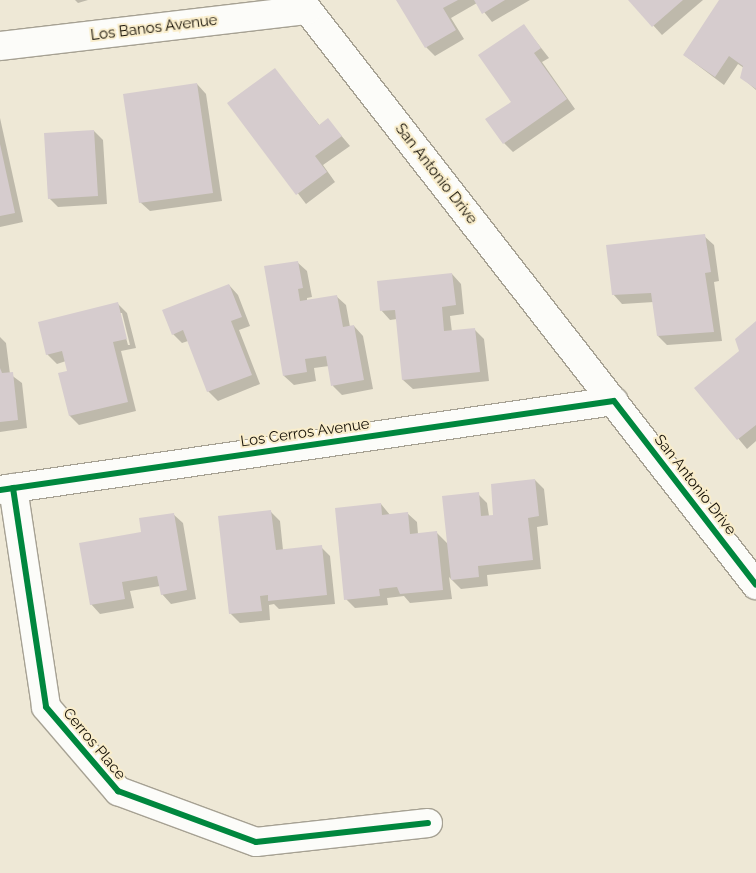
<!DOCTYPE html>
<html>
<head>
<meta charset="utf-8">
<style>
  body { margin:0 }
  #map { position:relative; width:756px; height:873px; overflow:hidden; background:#eee8d6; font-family:Raleway,sans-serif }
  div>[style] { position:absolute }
  .shadow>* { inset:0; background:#0003 }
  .building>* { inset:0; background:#d6ccce }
  .roads { filter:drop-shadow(1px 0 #a6a193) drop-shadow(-1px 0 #a6a193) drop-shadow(0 1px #a6a193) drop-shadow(0 -1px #a6a193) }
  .minor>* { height:28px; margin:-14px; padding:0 14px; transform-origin:14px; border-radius:14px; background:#fcfcf9 }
  .cycleway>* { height:6px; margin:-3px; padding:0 3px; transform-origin:3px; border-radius:3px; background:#00873e }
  span { translate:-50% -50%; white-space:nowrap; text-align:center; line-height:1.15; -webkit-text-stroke:4px #f9edcb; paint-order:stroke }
  .street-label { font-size:15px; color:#140f05 }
</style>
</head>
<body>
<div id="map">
  <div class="shadow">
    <div style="clip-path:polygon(75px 0,88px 0,78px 3px)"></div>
    <div style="clip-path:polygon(398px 0,530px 0,492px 22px,477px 3px,451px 18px,464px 39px,435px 56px,426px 47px)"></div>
    <div style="clip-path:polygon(630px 0,703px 0,662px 35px)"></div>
    <div style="clip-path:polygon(721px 0,756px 0,756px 90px,741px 77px,744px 68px,738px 64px,724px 85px,684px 55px)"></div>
    <div style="clip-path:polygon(524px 26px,549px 58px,542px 62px,575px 109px,513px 152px,504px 143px)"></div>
    <div style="clip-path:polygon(275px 70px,320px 126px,328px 120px,350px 146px,323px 165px,335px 182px,306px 204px,229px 103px)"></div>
    <div style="clip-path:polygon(197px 84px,206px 94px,222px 201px,150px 211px,140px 202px)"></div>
    <div style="clip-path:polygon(0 118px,23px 222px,0 227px)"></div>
    <div style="clip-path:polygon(94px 131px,103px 140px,107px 204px,58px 207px,49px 198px)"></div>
    <div style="clip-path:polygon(704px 236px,714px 245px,719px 281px,714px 282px,722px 341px,667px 345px,658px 336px,654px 302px,622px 304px,613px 294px)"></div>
    <div style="clip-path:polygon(297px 262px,307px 271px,312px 297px,307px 298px,307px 301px,336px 296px,346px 305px,350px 327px,354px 326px,363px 336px,373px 389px,342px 395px,333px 386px,329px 366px,314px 368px,316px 381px,294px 385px,284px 376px)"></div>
    <div style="clip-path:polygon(452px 274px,461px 284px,464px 314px,450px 316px,452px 332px,475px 330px,484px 339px,489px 381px,413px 389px,403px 380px,397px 319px,390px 320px,381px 310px)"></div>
    <div style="clip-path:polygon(229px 285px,238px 295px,250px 326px,239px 330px,260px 384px,218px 401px,208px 391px,188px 341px,182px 343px,173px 334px)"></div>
    <div style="clip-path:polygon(evenodd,118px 304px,127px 313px,136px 348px,121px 351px,136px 411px,79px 425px,70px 416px,60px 374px,69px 372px,66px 361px,57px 364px,47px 354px,118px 304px,119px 313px,122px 313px,130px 345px,128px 345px,119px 313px)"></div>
    <div style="clip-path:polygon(756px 323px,756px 441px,747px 449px,696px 388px,741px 352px)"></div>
    <div style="clip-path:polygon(0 337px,6px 343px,10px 374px,22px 383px,27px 428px,0 432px)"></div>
    <div style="clip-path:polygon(535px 480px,544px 489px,548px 525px,537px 527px,541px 569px,487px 575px,488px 586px,461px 589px,449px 577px,452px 599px,410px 603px,404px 596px,387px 598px,388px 605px,355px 608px,346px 599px,381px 504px,390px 515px,407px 513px,417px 522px,418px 534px,436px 532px,448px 544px,478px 494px,487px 503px,489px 516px,495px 516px)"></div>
    <div style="clip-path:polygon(271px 512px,280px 521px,283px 550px,321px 547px,330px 556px,335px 604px,279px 609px,274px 604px,269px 605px,270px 620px,240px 623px,230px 613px)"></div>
    <div style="clip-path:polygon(173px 514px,183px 523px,196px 599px,171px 604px,162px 594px,160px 586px,130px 591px,134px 608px,100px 614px,91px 604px)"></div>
  </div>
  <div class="building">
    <div style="clip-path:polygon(396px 0,458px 0,443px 8px,456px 30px,425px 48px)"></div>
    <div style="clip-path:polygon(474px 0,505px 0,482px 14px)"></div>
    <div style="clip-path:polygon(628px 0,683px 0,652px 27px)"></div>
    <div style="clip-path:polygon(719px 0,756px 0,756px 89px,740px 78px,743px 66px,729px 56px,715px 77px,683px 55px)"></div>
    <div style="clip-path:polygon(524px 24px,541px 48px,534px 53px,567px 99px,503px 144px,485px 119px,511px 102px,478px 55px)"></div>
    <div style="clip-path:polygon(275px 68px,319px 125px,328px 118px,342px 136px,315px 156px,327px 172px,296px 195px,227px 103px)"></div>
    <div style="clip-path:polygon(197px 83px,213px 193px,139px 203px,123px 94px)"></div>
    <div style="clip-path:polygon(94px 130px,98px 196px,48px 199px,44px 133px)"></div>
    <div style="clip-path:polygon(0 144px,15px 213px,0 216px)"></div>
    <div style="clip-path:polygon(705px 234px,711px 272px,705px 273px,714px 332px,657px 336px,651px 293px,612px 295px,606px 245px)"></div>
    <div style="clip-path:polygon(298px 261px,303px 288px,298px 289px,300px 301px,337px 295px,343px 327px,354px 325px,364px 380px,331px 386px,326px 356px,305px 359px,307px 372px,283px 376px,264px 266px)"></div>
    <div style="clip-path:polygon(452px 273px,456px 305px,442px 307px,444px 331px,475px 328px,480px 372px,402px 380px,395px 310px,380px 311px,377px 281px)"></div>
    <div style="clip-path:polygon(229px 284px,242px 317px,231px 321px,252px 375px,207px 392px,183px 330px,172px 335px,162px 310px)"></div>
    <div style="clip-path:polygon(118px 302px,127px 339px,113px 342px,128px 402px,69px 416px,58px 373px,67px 371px,62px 351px,46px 355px,38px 322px)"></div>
    <div style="clip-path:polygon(756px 321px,756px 425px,737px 440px,694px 388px,739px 351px,735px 339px)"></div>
    <div style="clip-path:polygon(0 368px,2px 373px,13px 372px,18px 420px,0 422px)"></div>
    <div style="clip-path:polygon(535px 479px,539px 516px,528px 518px,533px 560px,478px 566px,479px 577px,451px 580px,442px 496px,479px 492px,481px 516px,493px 515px,491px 484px)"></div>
    <div style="clip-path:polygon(381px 503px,382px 515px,408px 512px,410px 534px,437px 531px,443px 590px,400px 594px,397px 587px,379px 589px,380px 596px,344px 600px,335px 508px)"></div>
    <div style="clip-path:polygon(271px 510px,276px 550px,322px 545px,327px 595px,268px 601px,268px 595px,260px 596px,262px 611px,229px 614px,218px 516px)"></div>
    <div style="clip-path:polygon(174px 513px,187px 590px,161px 595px,157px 576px,122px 582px,125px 599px,90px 605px,79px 543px,141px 532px,139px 518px)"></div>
  </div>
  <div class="roads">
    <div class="minor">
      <div style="left:300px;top:0;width:742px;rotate:52.06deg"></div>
      <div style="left:0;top:46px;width:309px;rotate:-6.7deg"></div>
      <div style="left:13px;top:488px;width:221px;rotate:81.4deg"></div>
      <div style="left:46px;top:707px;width:111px;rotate:49.4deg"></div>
      <div style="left:118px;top:791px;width:147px;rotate:20.3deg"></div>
      <div style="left:256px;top:842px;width:173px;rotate:-6.3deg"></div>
      <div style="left:0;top:490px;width:620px;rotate:-8.25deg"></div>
    </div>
  </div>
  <div class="cycleway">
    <div style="left:13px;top:488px;width:221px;rotate:81.4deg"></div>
    <div style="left:46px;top:707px;width:111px;rotate:49.4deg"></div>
    <div style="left:118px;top:791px;width:147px;rotate:20.3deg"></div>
    <div style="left:256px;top:842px;width:173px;rotate:-6.3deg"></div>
    <div style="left:0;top:490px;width:620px;rotate:-8.25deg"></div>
    <div style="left:614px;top:401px;width:232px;rotate:52.3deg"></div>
  </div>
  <div class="street-label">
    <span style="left:154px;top:28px;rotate:-7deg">Los Banos Avenue</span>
    <span style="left:436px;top:174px;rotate:52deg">San Antonio Drive</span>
    <span style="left:305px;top:433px;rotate:-8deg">Los Cerros Avenue</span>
    <span style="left:695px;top:485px;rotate:52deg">San Antonio Drive</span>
    <span style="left:94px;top:744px;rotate:50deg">Cerros Place</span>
  </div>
</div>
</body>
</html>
